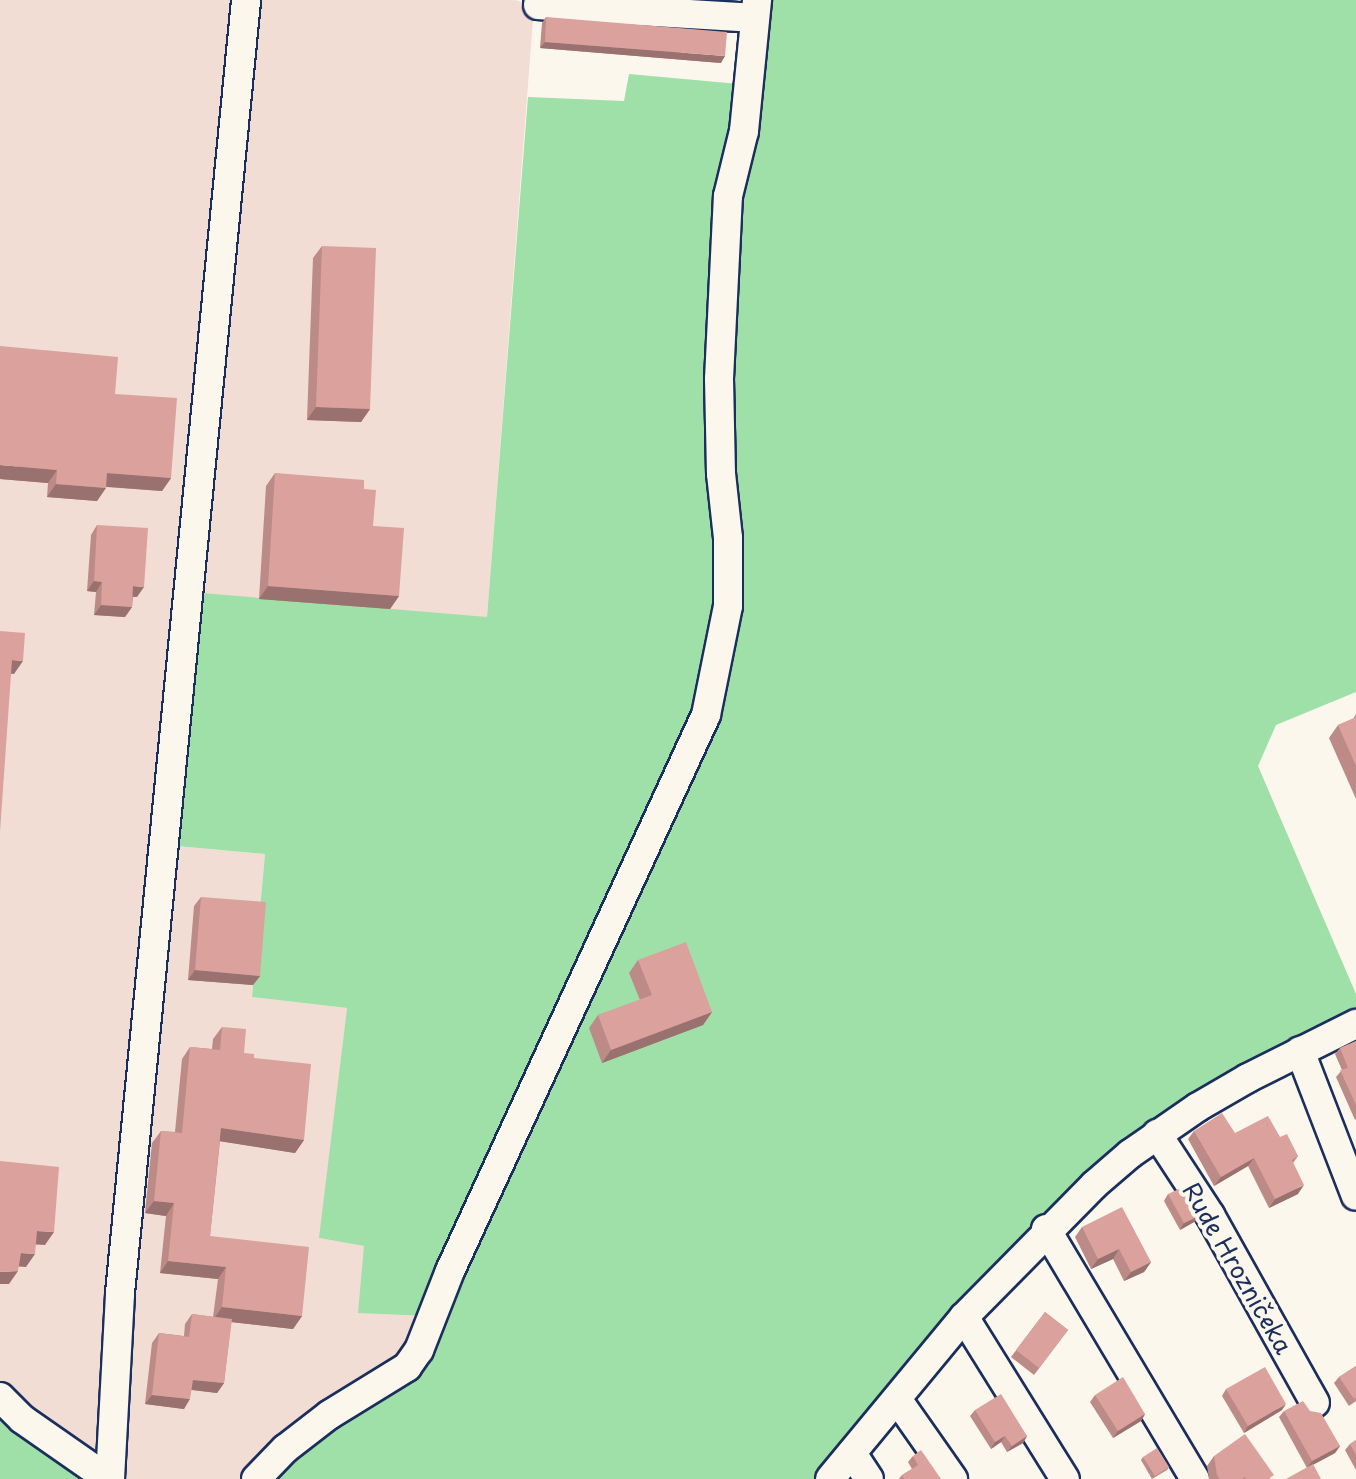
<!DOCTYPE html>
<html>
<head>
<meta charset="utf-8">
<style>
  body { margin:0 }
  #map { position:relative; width:1356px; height:1479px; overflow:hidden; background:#fbf7ec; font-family:"Playpen Sans",sans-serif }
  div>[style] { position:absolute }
  .built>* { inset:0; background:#f1ddd4 }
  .green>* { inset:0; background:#9fdfa8 }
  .roads { filter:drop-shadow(2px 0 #1b2f5e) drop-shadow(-2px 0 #1b2f5e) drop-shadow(0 2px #1b2f5e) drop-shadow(0 -2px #1b2f5e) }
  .minor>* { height:28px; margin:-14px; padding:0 14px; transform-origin:14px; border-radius:14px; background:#fbf7ec }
  .wall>* { inset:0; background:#bc8a87 }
  .shaded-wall>* { inset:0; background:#99716e }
  .building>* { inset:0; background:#dba19d }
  span { translate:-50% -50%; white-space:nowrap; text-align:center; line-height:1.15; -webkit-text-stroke:8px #fbf7ec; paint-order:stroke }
  .street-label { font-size:24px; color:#1b2f5e }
</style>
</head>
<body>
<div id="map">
  <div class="built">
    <div style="clip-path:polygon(0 0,515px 0,534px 6px,487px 618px,190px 593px,166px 845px,265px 854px,252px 997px,347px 1008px,320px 1238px,364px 1246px,432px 1316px,419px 1350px,256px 1479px,108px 1479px,0 1402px)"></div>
  </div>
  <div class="green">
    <div style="clip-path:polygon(757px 0,1356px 0,1356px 692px,1276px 725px,1258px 766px,1356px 994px,1356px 1024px,1155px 1131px,826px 1479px,256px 1479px,382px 1385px,431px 1316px,358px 1313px,364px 1246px,319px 1238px,347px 1008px,252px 997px,265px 854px,166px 845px,190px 592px,487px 617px,528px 97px,624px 101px,629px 74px,750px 85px)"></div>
    <div style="clip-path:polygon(0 1402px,107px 1479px,0 1479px)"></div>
  </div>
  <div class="roads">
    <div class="minor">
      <div style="left:538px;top:5px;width:217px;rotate:3.4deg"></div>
      <div style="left:1300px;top:1051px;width:155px;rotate:68.9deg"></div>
      <div style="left:1157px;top:1134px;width:97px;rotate:56.8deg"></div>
      <div style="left:1210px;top:1215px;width:215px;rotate:60.8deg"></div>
      <div style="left:1046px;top:1229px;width:291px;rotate:59.2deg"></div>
      <div style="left:964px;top:1317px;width:191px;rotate:58.1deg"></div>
      <div style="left:0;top:1397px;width:31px;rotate:45deg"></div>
      <div style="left:22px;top:1419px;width:105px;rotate:34.9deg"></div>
      <div style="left:897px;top:1399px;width:98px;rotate:55deg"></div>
      <div style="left:852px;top:1453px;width:31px;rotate:57deg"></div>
      <div style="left:110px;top:1479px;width:186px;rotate:-86.9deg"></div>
      <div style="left:120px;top:1293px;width:1299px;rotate:-84.43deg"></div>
      <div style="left:256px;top:1479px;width:42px;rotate:-46deg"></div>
      <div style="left:285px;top:1449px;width:56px;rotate:-37.7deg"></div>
      <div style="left:329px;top:1415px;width:92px;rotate:-31.6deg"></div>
      <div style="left:407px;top:1367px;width:21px;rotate:-55deg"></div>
      <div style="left:419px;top:1350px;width:85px;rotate:-68.6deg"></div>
      <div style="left:450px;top:1271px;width:612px;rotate:-65.28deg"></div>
      <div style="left:706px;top:715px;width:111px;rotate:-78.6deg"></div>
      <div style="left:728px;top:606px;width:68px;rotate:-90deg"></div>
      <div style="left:728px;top:538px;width:64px;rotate:-96.2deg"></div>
      <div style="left:721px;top:474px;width:95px;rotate:-91.2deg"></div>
      <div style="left:719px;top:379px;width:183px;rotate:-87.2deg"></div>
      <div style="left:728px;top:196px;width:67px;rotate:-76.2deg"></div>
      <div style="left:744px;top:131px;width:132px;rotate:-84.3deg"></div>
      <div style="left:830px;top:1479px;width:210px;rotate:-50.4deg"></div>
      <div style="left:964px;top:1317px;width:185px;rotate:-45.4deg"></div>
      <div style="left:1094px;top:1185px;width:48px;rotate:-40.7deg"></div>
      <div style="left:1130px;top:1154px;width:83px;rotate:-34.7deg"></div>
      <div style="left:1198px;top:1107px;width:58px;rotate:-30.1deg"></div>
      <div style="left:1248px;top:1078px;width:121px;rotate:-26.6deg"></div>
    </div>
  </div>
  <div class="wall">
    <div style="clip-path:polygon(546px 17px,721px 63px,540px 48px,542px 23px)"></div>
    <div style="clip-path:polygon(322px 246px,370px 409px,361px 422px,307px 420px,313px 258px)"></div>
    <div style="clip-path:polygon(115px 394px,171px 478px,162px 491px,106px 487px,97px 501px,47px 497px,48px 483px,0 479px)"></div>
    <div style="clip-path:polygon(275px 473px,364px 489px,373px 526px,399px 596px,390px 609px,259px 599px,266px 486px)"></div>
    <div style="clip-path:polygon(97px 525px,137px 597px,133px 597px,132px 607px,125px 617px,94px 615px,96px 592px,87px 591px,91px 535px)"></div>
    <div style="clip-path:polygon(1356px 714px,1356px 799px,1329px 738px,1338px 725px,1353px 719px)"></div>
    <div style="clip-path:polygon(201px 897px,260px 976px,253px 985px,188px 980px,194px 906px)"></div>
    <div style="clip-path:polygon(638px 960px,712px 1012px,703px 1025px,602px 1063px,589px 1028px,598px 1015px,640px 1000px,629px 973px)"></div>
    <div style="clip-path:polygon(222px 1027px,244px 1053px,254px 1058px,304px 1140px,295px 1153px,220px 1141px,210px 1236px,302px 1316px,293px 1329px,231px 1322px,224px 1383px,217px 1393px,191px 1390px,184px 1409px,145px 1404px,152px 1343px,159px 1333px,184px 1336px,185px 1324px,192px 1314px,213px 1317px,218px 1279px,160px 1273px,166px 1216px,145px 1213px,152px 1143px,161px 1131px,175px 1132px,182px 1059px,190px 1047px,212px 1049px,213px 1039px)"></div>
    <div style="clip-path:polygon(1356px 1041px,1356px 1119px,1355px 1120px,1336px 1077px,1342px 1070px,1335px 1054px,1340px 1048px)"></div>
    <div style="clip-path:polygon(1194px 1131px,1235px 1133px,1280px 1137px,1298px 1156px,1293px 1163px,1298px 1194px,1269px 1208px,1248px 1166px,1214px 1186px,1188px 1139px)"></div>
    <div style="clip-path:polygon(1168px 1194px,1199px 1216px,1194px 1222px,1180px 1230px,1164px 1201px)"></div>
    <div style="clip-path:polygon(1082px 1227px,1151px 1262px,1144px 1272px,1124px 1281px,1113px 1259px,1091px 1269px,1075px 1237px)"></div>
    <div style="clip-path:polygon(1045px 1312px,1068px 1330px,1034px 1375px,1011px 1357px)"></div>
    <div style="clip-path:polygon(1356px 1366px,1356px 1401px,1349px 1406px,1334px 1383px,1339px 1377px)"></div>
    <div style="clip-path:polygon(1226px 1389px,1282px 1410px,1244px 1433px,1222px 1396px)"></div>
    <div style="clip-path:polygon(1095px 1395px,1145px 1414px,1141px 1421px,1113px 1438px,1090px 1402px)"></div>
    <div style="clip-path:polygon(975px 1410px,1027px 1436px,1023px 1443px,1007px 1452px,1001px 1442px,991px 1449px,970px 1416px)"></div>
    <div style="clip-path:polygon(1284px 1411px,1340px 1446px,1335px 1453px,1307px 1468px,1279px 1417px)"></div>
    <div style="clip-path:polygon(1356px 1440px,1356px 1470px,1345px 1450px,1350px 1444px)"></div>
    <div style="clip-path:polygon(913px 1456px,941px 1479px,899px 1479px,902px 1475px,912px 1469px,908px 1462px)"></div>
    <div style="clip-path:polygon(1214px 1456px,1271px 1479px,1209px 1479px,1207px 1466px)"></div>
    <div style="clip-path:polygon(1143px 1457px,1169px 1467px,1167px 1470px,1152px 1479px,1141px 1460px)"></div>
  </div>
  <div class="shaded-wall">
    <div style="clip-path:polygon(545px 42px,725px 56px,721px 63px,540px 48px)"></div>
    <div style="clip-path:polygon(316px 407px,370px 409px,361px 422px,307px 420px)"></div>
    <div style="clip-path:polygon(0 465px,57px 470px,48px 483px,0 479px)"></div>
    <div style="clip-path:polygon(107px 473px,171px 478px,162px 491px,98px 486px)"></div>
    <div style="clip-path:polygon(56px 484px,106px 488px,97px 501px,47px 497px)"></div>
    <div style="clip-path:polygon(94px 581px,102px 582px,96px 592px,87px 591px)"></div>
    <div style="clip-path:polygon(133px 586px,144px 587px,137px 597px,127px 596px)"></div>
    <div style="clip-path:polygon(268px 586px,399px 596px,390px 609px,259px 599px)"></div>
    <div style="clip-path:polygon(101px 605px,132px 607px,125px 617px,94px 615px)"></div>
    <div style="clip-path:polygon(12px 660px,23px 661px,14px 674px,3px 673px)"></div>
    <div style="clip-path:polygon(195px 970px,260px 976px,253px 985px,188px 980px)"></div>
    <div style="clip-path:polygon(712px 1012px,703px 1025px,602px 1063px,611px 1050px)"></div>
    <div style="clip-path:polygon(221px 1128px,304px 1140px,295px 1153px,212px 1140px)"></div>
    <div style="clip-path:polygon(1254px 1158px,1248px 1166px,1214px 1186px,1221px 1177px)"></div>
    <div style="clip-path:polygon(1304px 1185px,1298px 1194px,1269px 1208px,1275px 1199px)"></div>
    <div style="clip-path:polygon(154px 1201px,174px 1203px,166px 1216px,145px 1213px)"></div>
    <div style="clip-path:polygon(1199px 1216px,1194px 1222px,1180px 1230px,1184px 1223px)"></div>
    <div style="clip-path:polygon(37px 1231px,54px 1232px,45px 1245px,28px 1244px)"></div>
    <div style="clip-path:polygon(1119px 1249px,1113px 1259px,1091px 1269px,1098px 1259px)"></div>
    <div style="clip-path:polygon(21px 1253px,35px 1254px,26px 1267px,12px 1266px)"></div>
    <div style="clip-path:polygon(168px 1261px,226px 1267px,218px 1279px,160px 1273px)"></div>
    <div style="clip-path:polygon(1151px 1262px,1144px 1272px,1124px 1281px,1131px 1272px)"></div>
    <div style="clip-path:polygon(18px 1271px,9px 1284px,0 1284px,0 1272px)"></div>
    <div style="clip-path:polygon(222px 1307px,302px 1316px,293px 1329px,213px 1320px)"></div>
    <div style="clip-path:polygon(193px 1380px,224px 1383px,217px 1393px,186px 1389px)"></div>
    <div style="clip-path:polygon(152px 1395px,190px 1399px,184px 1409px,145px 1404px)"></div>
    <div style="clip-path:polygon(1286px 1404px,1282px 1410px,1244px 1433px,1248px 1426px)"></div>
    <div style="clip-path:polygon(1145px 1414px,1141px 1421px,1113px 1438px,1118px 1431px)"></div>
    <div style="clip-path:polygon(1005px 1436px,1001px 1442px,991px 1449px,995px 1442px)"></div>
    <div style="clip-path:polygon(1027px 1436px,1023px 1443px,1007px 1452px,1012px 1446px)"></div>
    <div style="clip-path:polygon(1340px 1446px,1335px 1453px,1307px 1468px,1312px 1461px)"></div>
  </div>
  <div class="building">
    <div style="clip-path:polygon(546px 17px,727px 32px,725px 56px,545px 42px)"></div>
    <div style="clip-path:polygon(322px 246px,376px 248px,370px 409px,316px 407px)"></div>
    <div style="clip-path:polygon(0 346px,118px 357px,115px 394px,177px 398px,171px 478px,107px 473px,106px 488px,56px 484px,57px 470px,0 465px)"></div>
    <div style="clip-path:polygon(275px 473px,364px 480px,364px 489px,376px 490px,373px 526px,404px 528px,399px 596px,268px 586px)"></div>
    <div style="clip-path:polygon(97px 525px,148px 528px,144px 587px,133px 586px,132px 607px,101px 605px,102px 582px,94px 581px)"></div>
    <div style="clip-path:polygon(0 631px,25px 633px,23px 661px,12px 660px,0 832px)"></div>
    <div style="clip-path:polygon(1356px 717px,1356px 766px,1338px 725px)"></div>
    <div style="clip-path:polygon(201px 897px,266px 902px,260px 976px,195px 970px)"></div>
    <div style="clip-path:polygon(686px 942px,712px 1012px,611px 1050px,598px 1015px,652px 995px,638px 960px)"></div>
    <div style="clip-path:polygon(222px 1027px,246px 1029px,244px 1053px,254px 1054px,254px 1058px,311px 1064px,304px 1140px,221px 1128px,210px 1236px,309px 1247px,302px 1316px,222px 1307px,226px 1267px,168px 1261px,174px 1203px,154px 1201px,161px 1131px,182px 1133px,190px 1047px,220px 1050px)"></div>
    <div style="clip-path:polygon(1356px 1041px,1356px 1105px,1340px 1070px,1348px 1068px,1340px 1048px)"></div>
    <div style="clip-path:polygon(1222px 1113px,1235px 1133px,1268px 1116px,1280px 1137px,1287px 1134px,1298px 1156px,1292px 1160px,1304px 1185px,1275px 1199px,1254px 1158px,1221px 1177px,1194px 1131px)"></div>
    <div style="clip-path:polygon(0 1161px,59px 1167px,54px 1232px,37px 1231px,35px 1254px,21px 1253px,18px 1271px,0 1272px)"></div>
    <div style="clip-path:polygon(1181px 1188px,1199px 1216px,1184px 1223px,1168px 1194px)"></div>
    <div style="clip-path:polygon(1122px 1207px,1151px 1262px,1131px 1272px,1119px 1249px,1098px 1259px,1082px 1227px)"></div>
    <div style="clip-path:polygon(1045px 1312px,1068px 1330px,1039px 1368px,1016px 1350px)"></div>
    <div style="clip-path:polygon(192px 1314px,232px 1319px,224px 1383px,193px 1380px,190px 1399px,152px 1395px,159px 1333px,189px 1337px)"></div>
    <div style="clip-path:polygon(1356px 1366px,1356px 1397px,1354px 1399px,1339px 1377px)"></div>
    <div style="clip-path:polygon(1265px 1367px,1286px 1404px,1248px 1426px,1226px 1389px)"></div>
    <div style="clip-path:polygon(1123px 1377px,1145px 1414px,1118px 1431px,1095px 1395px)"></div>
    <div style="clip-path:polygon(1001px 1394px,1027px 1436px,1012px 1446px,1005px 1436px,995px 1442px,975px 1410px)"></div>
    <div style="clip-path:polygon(1303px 1401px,1310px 1411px,1321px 1413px,1340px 1446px,1312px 1461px,1284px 1411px)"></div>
    <div style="clip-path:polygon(1245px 1434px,1274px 1475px,1268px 1479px,1246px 1479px,1245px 1477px,1242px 1479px,1220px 1479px,1217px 1475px,1214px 1456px)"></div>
    <div style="clip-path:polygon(1356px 1440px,1356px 1455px,1350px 1444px)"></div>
    <div style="clip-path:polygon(1157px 1448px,1169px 1467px,1155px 1476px,1143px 1457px)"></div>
    <div style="clip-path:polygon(921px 1450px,941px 1479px,904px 1479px,902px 1475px,918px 1465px,913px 1456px)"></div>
    <div style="clip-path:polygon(1313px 1464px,1321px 1479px,1286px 1479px)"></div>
  </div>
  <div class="street-label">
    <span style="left:1238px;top:1268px;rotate:60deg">Rude Hrozničeka</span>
  </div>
</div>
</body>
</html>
